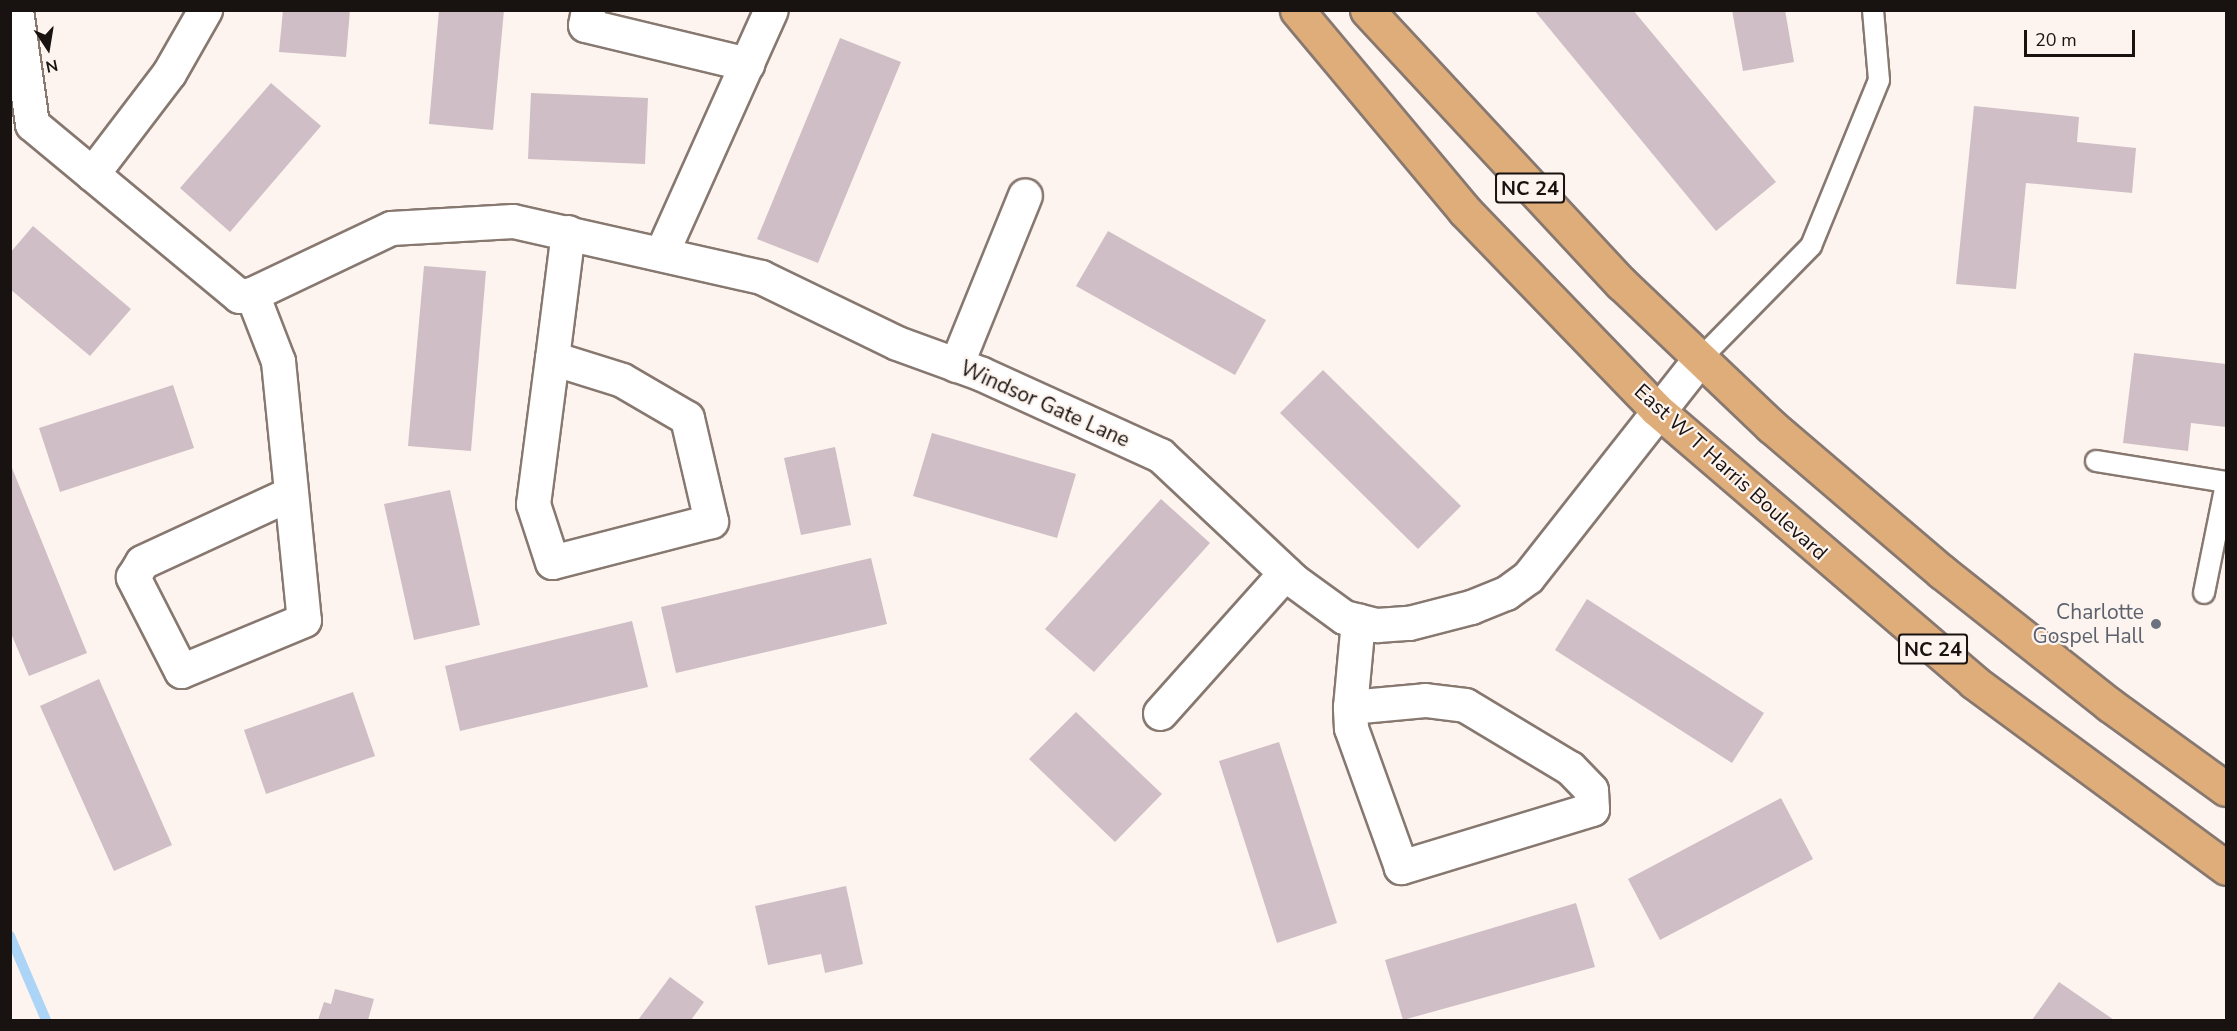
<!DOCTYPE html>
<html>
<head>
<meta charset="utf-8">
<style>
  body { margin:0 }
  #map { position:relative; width:2237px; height:1031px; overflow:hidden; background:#fef4ef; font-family:"Nunito Sans",sans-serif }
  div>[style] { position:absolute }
  .stream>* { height:10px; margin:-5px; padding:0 5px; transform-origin:5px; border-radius:5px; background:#abd4f6 }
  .building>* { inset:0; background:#cfbec5 }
  .roads { filter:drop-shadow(2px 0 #877870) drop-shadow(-2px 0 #877870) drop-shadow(0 2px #877870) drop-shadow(0 -2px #877870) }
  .lane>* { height:20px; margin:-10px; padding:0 10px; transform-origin:10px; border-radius:10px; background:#fff }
  .street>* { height:33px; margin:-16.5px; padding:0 16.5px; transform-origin:16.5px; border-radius:16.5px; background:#fff }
  .primary>* { height:33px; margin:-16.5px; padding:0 16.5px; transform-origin:16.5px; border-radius:16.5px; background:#dfad79 }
  .dots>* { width:16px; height:16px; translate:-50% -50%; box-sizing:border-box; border:3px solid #fef4ef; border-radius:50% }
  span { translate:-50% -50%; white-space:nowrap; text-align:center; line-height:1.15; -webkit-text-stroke:4.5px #fef4ef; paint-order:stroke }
  .shield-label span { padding:2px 4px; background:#fef4ef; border:2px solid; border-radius:4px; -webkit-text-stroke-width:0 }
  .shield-label { font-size:20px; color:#181310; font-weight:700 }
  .street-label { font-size:21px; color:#181310 }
  .worship-label { font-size:21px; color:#5b616d }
  .right { translate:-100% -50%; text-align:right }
  .frame { position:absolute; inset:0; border:12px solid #181310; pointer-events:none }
  .north { position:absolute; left:18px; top:18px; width:60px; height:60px; -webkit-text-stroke:4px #fef4ef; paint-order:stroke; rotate:168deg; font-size:16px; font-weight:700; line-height:24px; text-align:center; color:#181310 }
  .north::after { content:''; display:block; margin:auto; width:21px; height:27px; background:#181310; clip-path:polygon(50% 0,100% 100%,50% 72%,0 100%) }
  .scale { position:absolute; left:2024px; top:30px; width:111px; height:27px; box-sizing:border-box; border:3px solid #181310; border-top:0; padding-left:8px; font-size:18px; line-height:21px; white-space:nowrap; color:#181310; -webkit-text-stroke:4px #fef4ef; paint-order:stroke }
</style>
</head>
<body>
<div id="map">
  <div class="stream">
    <div style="left:10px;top:936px;width:91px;rotate:66.8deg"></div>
  </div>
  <div class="building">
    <div style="clip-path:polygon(283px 10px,350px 10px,346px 57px,279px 52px)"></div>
    <div style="clip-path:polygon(439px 10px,504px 10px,493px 130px,429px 124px)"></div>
    <div style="clip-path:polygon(1534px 10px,1633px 10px,1776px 182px,1716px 231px)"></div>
    <div style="clip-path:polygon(1732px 10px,1785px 10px,1794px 62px,1743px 71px)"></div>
    <div style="clip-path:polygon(840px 38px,901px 62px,818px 263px,757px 239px)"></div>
    <div style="clip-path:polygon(271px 83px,321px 126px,230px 232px,180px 188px)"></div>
    <div style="clip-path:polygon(531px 93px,648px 98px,645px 164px,528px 159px)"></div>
    <div style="clip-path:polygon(1974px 106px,2079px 117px,2077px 142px,2136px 148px,2132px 193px,2026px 183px,2016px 289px,1956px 284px)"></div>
    <div style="clip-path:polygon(33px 226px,131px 309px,90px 356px,10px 289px,10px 253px)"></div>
    <div style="clip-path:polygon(1108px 231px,1266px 320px,1235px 375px,1076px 286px)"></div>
    <div style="clip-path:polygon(424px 266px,486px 271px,471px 451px,408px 446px)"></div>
    <div style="clip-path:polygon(2134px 353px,2226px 364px,2226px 427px,2191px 423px,2188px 451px,2123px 443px)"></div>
    <div style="clip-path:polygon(1323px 370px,1461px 506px,1418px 549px,1280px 413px)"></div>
    <div style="clip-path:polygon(173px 385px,194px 448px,60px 492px,39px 428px)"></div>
    <div style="clip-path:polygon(932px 433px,1076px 474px,1057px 538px,913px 496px)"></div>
    <div style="clip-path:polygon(835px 447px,851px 525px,801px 535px,784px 458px)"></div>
    <div style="clip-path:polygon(10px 463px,87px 653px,29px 676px,10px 631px)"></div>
    <div style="clip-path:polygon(450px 490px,480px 625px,414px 640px,384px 504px)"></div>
    <div style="clip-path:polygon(1161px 499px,1210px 543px,1094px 672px,1045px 629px)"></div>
    <div style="clip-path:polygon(871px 558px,887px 624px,676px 673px,661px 607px)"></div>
    <div style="clip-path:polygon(1587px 599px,1764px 713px,1732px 763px,1555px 650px)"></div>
    <div style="clip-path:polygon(632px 621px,648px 687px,460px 731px,445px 666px)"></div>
    <div style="clip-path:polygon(99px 679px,172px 845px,114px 871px,40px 706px)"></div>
    <div style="clip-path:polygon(353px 692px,375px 756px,266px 794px,244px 730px)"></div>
    <div style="clip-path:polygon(1076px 712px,1162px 794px,1115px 842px,1029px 759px)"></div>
    <div style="clip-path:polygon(1279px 742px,1337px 923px,1277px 943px,1219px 761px)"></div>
    <div style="clip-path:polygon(1781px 798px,1813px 859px,1660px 940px,1628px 879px)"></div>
    <div style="clip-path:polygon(846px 886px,863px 964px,825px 973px,821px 954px,768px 965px,755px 906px)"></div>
    <div style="clip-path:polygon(1576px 903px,1595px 967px,1403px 1020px,1385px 960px)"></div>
    <div style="clip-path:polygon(670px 977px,704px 1002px,691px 1020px,638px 1020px)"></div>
    <div style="clip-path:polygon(2059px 982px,2114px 1020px,2032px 1020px)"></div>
    <div style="clip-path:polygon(335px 989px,374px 999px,368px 1020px,318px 1020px,324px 1002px,331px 1004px)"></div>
  </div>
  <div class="roads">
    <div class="lane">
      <div style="left:1699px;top:360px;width:160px;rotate:-45.5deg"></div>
      <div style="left:1811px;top:246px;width:179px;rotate:-67.7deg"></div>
      <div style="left:1879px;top:80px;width:70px;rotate:-94.9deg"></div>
      <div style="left:2096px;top:461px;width:132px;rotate:9.2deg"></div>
      <div style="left:2204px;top:593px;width:111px;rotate:-78.6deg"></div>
    </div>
    <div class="street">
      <div style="left:16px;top:10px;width:115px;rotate:82deg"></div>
      <div style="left:32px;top:124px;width:269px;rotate:39.7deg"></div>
      <div style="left:239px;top:296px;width:13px;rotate:-9deg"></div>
      <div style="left:252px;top:294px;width:154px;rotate:-25.4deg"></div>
      <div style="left:391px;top:228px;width:122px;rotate:-3.3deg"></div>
      <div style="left:513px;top:221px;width:254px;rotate:12.7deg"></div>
      <div style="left:761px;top:277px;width:151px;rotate:25.9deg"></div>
      <div style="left:897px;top:343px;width:90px;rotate:20deg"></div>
      <div style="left:982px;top:374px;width:196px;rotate:24.5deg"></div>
      <div style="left:1160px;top:455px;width:183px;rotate:43.2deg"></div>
      <div style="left:1293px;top:580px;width:63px;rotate:36deg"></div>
      <div style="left:1344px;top:617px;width:34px;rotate:14deg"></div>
      <div style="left:1377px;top:625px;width:32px;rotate:-4deg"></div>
      <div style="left:1409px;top:623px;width:64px;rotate:-14.5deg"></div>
      <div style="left:1471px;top:607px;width:38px;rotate:-22deg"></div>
      <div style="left:1506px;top:593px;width:27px;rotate:-36deg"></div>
      <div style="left:1528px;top:577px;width:276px;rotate:-51.8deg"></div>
      <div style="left:588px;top:10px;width:15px;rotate:101deg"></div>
      <div style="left:585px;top:25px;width:167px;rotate:13.5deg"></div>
      <div style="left:92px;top:174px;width:127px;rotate:-52.7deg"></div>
      <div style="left:169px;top:73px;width:73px;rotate:-60.3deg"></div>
      <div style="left:662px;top:252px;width:265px;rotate:-65.8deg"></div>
      <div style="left:252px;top:294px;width:72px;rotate:68.8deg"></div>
      <div style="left:278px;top:361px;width:260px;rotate:84.3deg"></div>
      <div style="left:304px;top:620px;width:133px;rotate:157.5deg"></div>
      <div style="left:181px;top:671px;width:106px;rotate:-117.1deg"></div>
      <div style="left:133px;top:577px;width:17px;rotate:-59deg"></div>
      <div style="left:142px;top:562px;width:164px;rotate:-24.8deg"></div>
      <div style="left:552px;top:358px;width:73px;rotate:17.4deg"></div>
      <div style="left:622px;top:380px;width:75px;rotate:30.3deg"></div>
      <div style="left:687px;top:418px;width:106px;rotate:76.9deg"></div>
      <div style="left:711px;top:521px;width:164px;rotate:165.5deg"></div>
      <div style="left:552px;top:562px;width:61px;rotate:-108.1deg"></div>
      <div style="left:533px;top:504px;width:147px;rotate:-82.6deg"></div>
      <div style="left:552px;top:358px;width:127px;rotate:-82.8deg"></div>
      <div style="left:956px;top:365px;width:183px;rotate:-67.9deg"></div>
      <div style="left:1350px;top:707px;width:75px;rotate:-5.3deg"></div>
      <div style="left:1425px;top:700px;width:40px;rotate:7.1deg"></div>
      <div style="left:1465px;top:705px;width:122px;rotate:31deg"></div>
      <div style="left:1570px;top:768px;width:30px;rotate:46deg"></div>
      <div style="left:1591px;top:790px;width:19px;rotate:87deg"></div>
      <div style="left:1592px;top:809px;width:200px;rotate:163.1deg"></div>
      <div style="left:1401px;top:867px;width:148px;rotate:-109.8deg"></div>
      <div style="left:1351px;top:728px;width:21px;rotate:-93deg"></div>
      <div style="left:1350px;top:707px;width:87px;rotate:-84.7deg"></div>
      <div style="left:1160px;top:713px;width:188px;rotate:-48.2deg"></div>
    </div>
    <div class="primary">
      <div style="left:1297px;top:10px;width:261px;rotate:50.1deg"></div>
      <div style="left:1464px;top:210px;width:277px;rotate:46deg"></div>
      <div style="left:1656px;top:409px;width:419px;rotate:40.6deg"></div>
      <div style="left:1974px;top:682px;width:313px;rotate:36.4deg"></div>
      <div style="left:1367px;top:10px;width:374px;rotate:47.1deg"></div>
      <div style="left:1622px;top:284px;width:206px;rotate:43.6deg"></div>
      <div style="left:1771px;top:426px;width:225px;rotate:40.5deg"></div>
      <div style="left:1942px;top:572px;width:214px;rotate:38.4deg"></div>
      <div style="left:2110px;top:705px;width:143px;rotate:35.9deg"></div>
    </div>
  </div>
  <div class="dots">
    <div style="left:2156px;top:624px;background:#6b7280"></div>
  </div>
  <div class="shield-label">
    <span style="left:1530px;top:188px">NC 24</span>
    <span style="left:1933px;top:649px">NC 24</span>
  </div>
  <div class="street-label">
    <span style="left:1045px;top:404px;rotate:24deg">Windsor Gate Lane</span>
    <span style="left:1731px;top:472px;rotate:42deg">East W T Harris Boulevard</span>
  </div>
  <div class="worship-label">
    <span class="right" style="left:2144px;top:624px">Charlotte<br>Gospel Hall</span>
  </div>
  <div class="frame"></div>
  <div class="north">N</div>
  <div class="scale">20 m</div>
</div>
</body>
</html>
